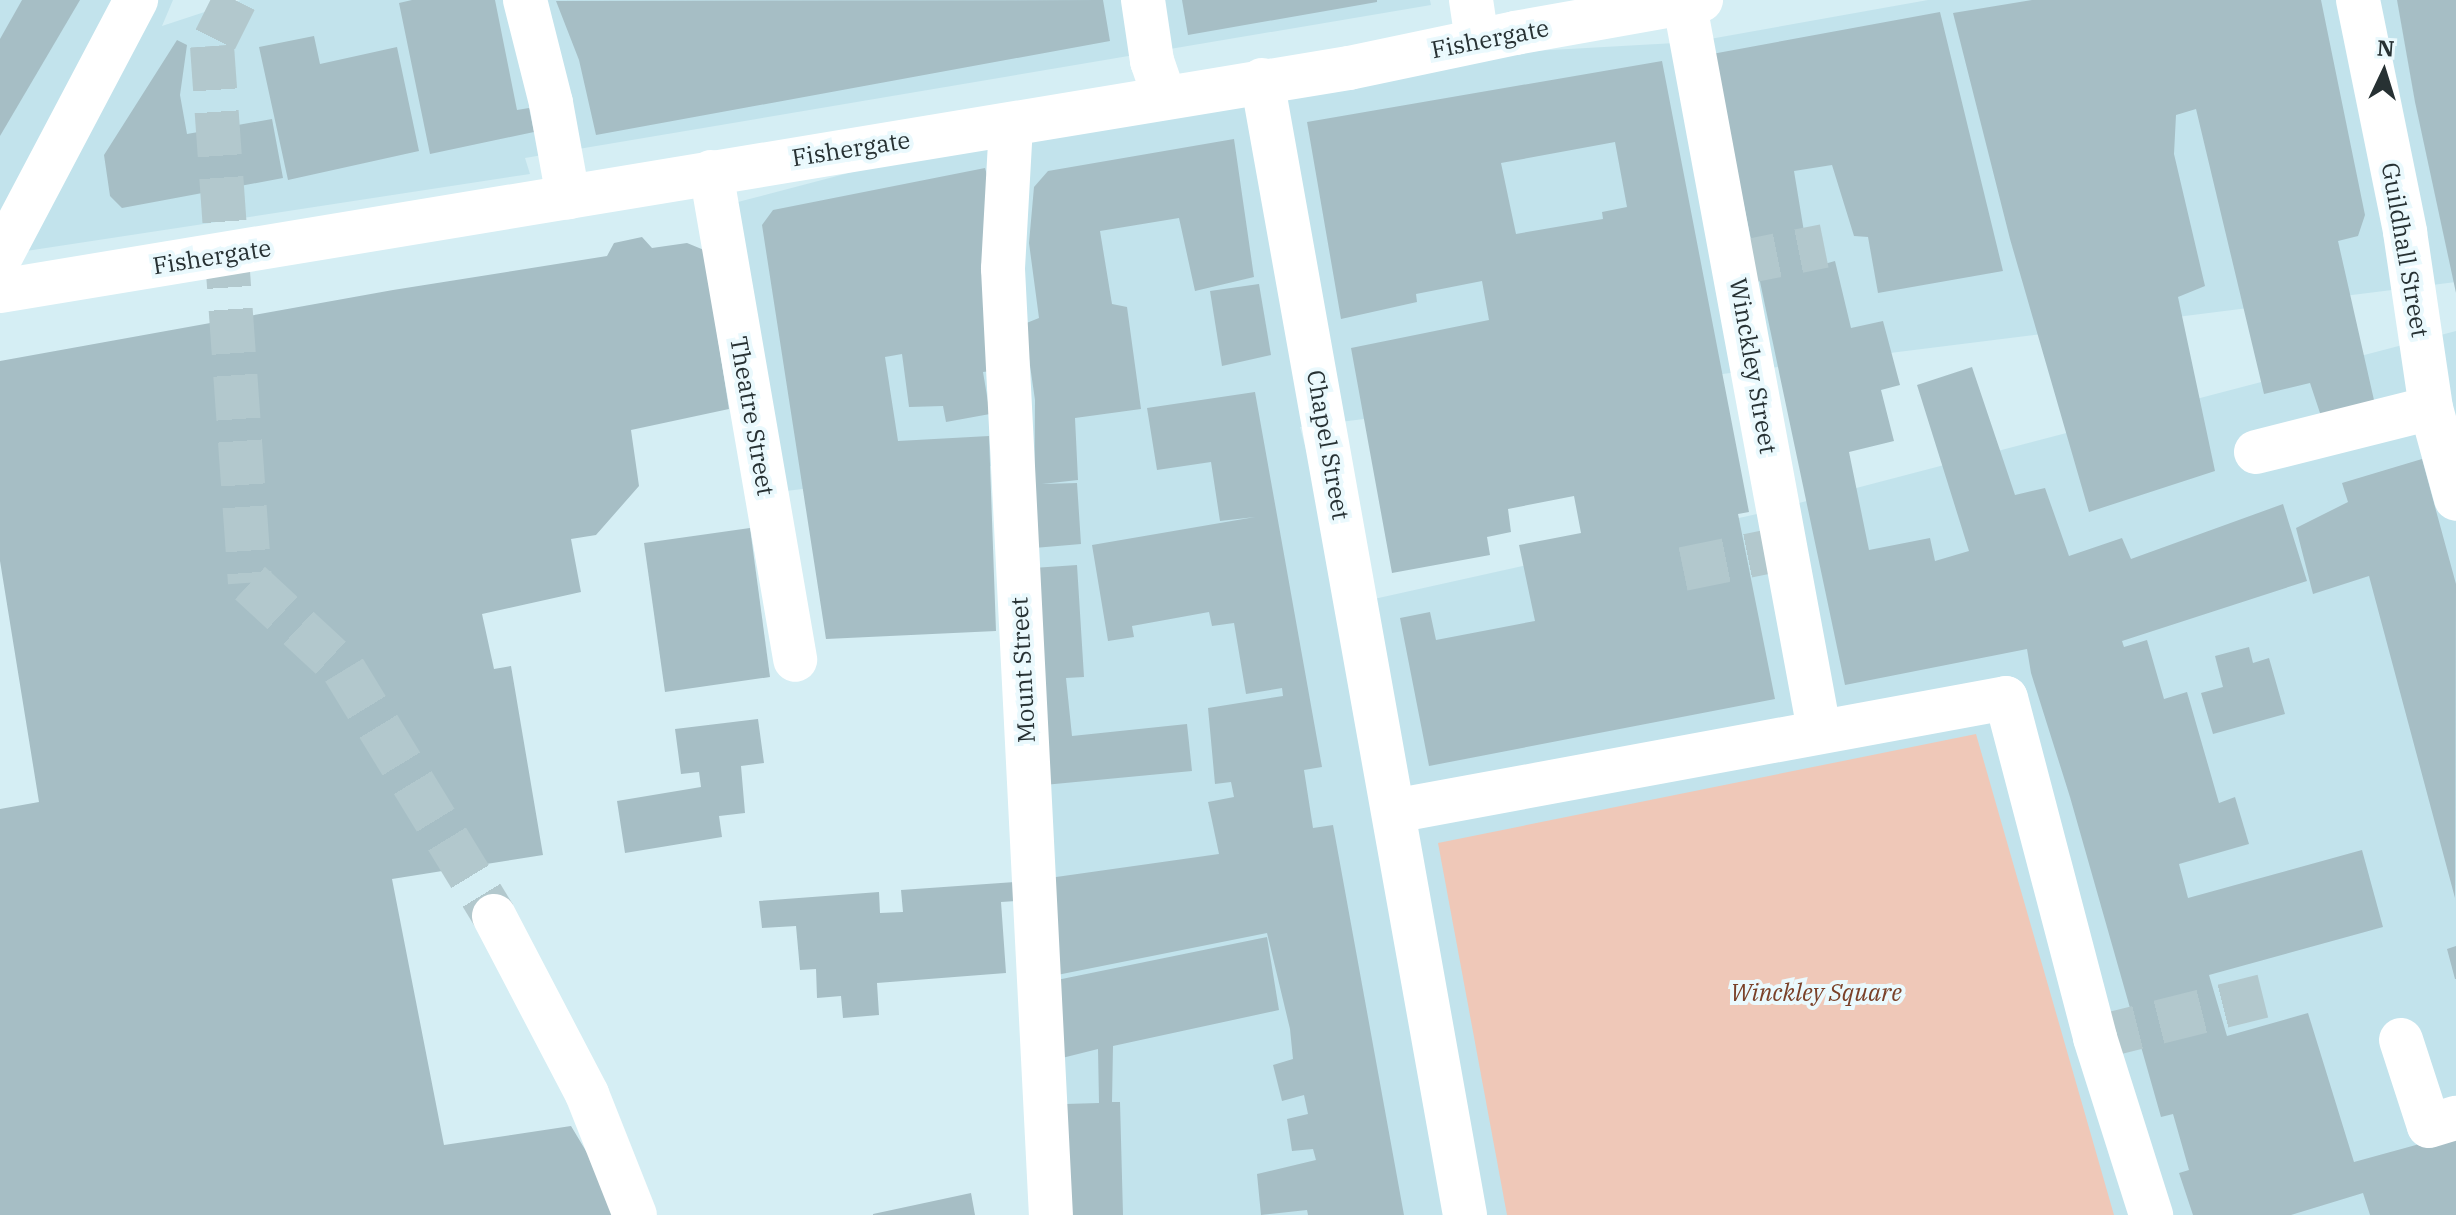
<!DOCTYPE html>
<html>
<head>
<meta charset="utf-8">
<style>
  body { margin:0 }
  #map { position:relative; width:2456px; height:1215px; overflow:hidden; background:#d5eef4; font-family:"IBM Plex Serif",serif }
  div>[style] { position:absolute }
  .built>* { inset:0; background:#c2e3ec }
  .green>* { inset:0; background:#efc8b8 }
  .building>* { inset:0; background:#a6bec5 }
  .minor-tunnel>* { height:44px; margin-top:-22px; transform-origin:0; background:repeating-linear-gradient(90deg,#b2c8cd 0 44px,transparent 0 66px) }
  .minor>* { height:44px; margin:-22px; padding:0 22px; transform-origin:22px; border-radius:22px; background:#fff }
  span { translate:-50% -50%; white-space:nowrap; text-align:center; line-height:1.15; -webkit-text-stroke:8px #eaf9fd; paint-order:stroke }
  .street-label { font-size:24px; color:#273133 }
  .park-label { font-size:24px; color:#7a4129; font-style:italic }
  .north { position:absolute; left:2344px; top:32px; width:80px; height:80px; -webkit-text-stroke:6px #eaf9fd; paint-order:stroke; rotate:4deg; font-size:22px; font-weight:700; line-height:32px; text-align:center; color:#273133 }
  .north::after { content:''; display:block; margin:auto; width:28px; height:36px; background:#273133; clip-path:polygon(50% 0,100% 100%,50% 72%,0 100%) }
</style>
</head>
<body>
<div id="map">
  <div class="built">
    <div style="clip-path:polygon(0 0,173px 0,162px 26px,241px 0,1430px 0,1431px 5px,525px 158px,530px 174px,0 255px)"></div>
    <div style="clip-path:polygon(1928px 0,2456px 0,2456px 282px,1300px 427px,1347px 605px,1757px 514px,2456px 331px,2456px 1215px,1041px 1215px,999px 465px,786px 491px,734px 203px,898px 160px,1459px 55px,1693px 42px)"></div>
  </div>
  <div class="green">
    <div style="clip-path:polygon(1976px 734px,2114px 1215px,1507px 1215px,1438px 843px)"></div>
  </div>
  <div class="building">
    <div style="clip-path:polygon(22px 0,80px 0,0 136px,0 39px)"></div>
    <div style="clip-path:polygon(412px 0,495px 0,517px 110px,529px 108px,534px 132px,430px 154px,399px 3px)"></div>
    <div style="clip-path:polygon(1103px 0,1110px 41px,596px 135px,579px 60px,556px 1px)"></div>
    <div style="clip-path:polygon(1182px 0,1377px 0,1377px 2px,1188px 35px)"></div>
    <div style="clip-path:polygon(2032px 0,2321px 0,2365px 215px,2358px 236px,2338px 241px,2374px 400px,2321px 416px,2310px 383px,2264px 394px,2196px 109px,2176px 115px,2174px 154px,2205px 286px,2178px 297px,2215px 471px,2089px 512px,2010px 239px,1953px 13px)"></div>
    <div style="clip-path:polygon(2397px 0,2456px 0,2456px 293px,2415px 102px)"></div>
    <div style="clip-path:polygon(1940px 12px,2003px 271px,1878px 293px,1868px 237px,1854px 236px,1832px 165px,1794px 171px,1810px 268px,1835px 261px,1851px 328px,1883px 321px,1900px 385px,1881px 390px,1894px 441px,1849px 452px,1869px 550px,1930px 538px,1935px 561px,1969px 551px,1917px 385px,1972px 367px,2015px 495px,2045px 488px,2069px 556px,2122px 538px,2131px 559px,2283px 504px,2307px 581px,2122px 641px,2124px 647px,2147px 640px,2164px 699px,2187px 692px,2219px 803px,2235px 797px,2249px 844px,2179px 864px,2188px 898px,2362px 850px,2383px 927px,2209px 975px,2227px 1036px,2308px 1013px,2354px 1162px,2456px 1134px,2456px 1215px,2370px 1215px,2363px 1193px,2291px 1215px,2193px 1215px,2179px 1173px,2189px 1170px,2173px 1114px,2161px 1117px,2070px 797px,2031px 673px,2027px 649px,1845px 685px,1712px 54px)"></div>
    <div style="clip-path:polygon(314px 36px,320px 64px,397px 47px,419px 151px,288px 180px,259px 47px)"></div>
    <div style="clip-path:polygon(177px 40px,187px 45px,180px 95px,187px 134px,272px 119px,283px 178px,122px 208px,110px 196px,104px 155px)"></div>
    <div style="clip-path:polygon(evenodd,1662px 61px,1749px 512px,1738px 514px,1775px 699px,1429px 766px,1400px 618px,1430px 612px,1436px 640px,1535px 621px,1519px 545px,1581px 533px,1574px 496px,1508px 509px,1511px 532px,1487px 537px,1490px 555px,1392px 573px,1351px 348px,1489px 320px,1482px 281px,1416px 294px,1417px 302px,1341px 319px,1307px 122px,1662px 61px,1615px 142px,1627px 207px,1602px 212px,1603px 219px,1516px 234px,1501px 163px,1615px 142px)"></div>
    <div style="clip-path:polygon(1234px 139px,1254px 277px,1195px 291px,1179px 218px,1100px 231px,1112px 304px,1127px 307px,1141px 409px,1075px 418px,1078px 480px,1042px 484px,1077px 483px,1081px 544px,1034px 548px,1035px 400px,1024px 324px,1039px 318px,1029px 243px,1034px 187px,1048px 171px)"></div>
    <div style="clip-path:polygon(985px 168px,996px 208px,991px 371px,983px 372px,990px 414px,946px 422px,943px 406px,909px 407px,902px 354px,885px 357px,898px 441px,989px 436px,996px 631px,826px 639px,762px 225px,773px 210px)"></div>
    <div style="clip-path:polygon(642px 237px,652px 248px,687px 243px,704px 250px,729px 409px,631px 430px,639px 486px,596px 535px,571px 539px,581px 592px,482px 614px,494px 669px,511px 666px,543px 855px,392px 879px,444px 1145px,571px 1126px,604px 1181px,615px 1215px,0 1215px,0 809px,39px 802px,0 561px,0 361px,393px 290px,607px 256px,614px 243px)"></div>
    <div style="clip-path:polygon(1259px 284px,1271px 355px,1222px 366px,1210px 291px)"></div>
    <div style="clip-path:polygon(1255px 392px,1322px 767px,1304px 770px,1313px 828px,1333px 825px,1404px 1215px,1308px 1215px,1307px 1210px,1261px 1215px,1257px 1174px,1316px 1160px,1313px 1149px,1292px 1151px,1287px 1119px,1308px 1114px,1304px 1095px,1282px 1101px,1273px 1065px,1293px 1059px,1290px 1029px,1267px 933px,1052px 976px,1049px 878px,1219px 854px,1208px 802px,1234px 797px,1231px 782px,1215px 784px,1208px 708px,1283px 696px,1282px 688px,1246px 694px,1234px 623px,1212px 626px,1209px 612px,1132px 626px,1134px 637px,1108px 641px,1092px 545px,1255px 517px,1220px 521px,1211px 462px,1157px 470px,1147px 408px)"></div>
    <div style="clip-path:polygon(2422px 459px,2456px 584px,2455px 898px,2369px 576px,2313px 594px,2296px 528px,2348px 502px,2342px 483px)"></div>
    <div style="clip-path:polygon(750px 528px,770px 677px,665px 692px,644px 543px)"></div>
    <div style="clip-path:polygon(1077px 565px,1084px 677px,1066px 678px,1072px 736px,1187px 724px,1192px 771px,1044px 785px,1033px 568px)"></div>
    <div style="clip-path:polygon(2249px 647px,2253px 663px,2269px 658px,2285px 714px,2213px 734px,2201px 693px,2223px 687px,2215px 656px)"></div>
    <div style="clip-path:polygon(758px 719px,764px 763px,741px 766px,745px 813px,719px 816px,722px 837px,625px 853px,617px 801px,701px 787px,699px 772px,681px 774px,675px 729px)"></div>
    <div style="clip-path:polygon(1015px 882px,1016px 901px,1001px 902px,1006px 973px,877px 983px,879px 1015px,843px 1018px,841px 996px,817px 998px,816px 969px,800px 970px,796px 926px,762px 928px,759px 901px,879px 892px,880px 913px,903px 912px,901px 890px)"></div>
    <div style="clip-path:polygon(1267px 937px,1279px 1010px,1113px 1046px,1112px 1102px,1120px 1102px,1123px 1215px,1067px 1215px,1065px 1104px,1099px 1103px,1098px 1049px,1062px 1058px,1052px 981px)"></div>
    <div style="clip-path:polygon(2456px 946px,2456px 979px,2455px 979px,2447px 949px)"></div>
    <div style="clip-path:polygon(971px 1193px,975px 1215px,873px 1215px,873px 1214px)"></div>
  </div>
  <div class="minor-tunnel">
    <div style="left:235px;top:0;width:51px;rotate:116.6deg"></div>
    <div style="left:212px;top:46px;width:538px;rotate:85.95deg"></div>
    <div style="left:250px;top:583px;width:128px;rotate:42.8deg"></div>
    <div style="left:344px;top:670px;width:288px;rotate:58.6deg"></div>
    <div style="left:1734px;top:264px;width:92px;rotate:-11.3deg"></div>
    <div style="left:1683px;top:569px;width:105px;rotate:-11.5deg"></div>
    <div style="left:2095px;top:1038px;width:173px;rotate:-14deg"></div>
  </div>
  <div class="minor">
    <div style="left:525px;top:0;width:106px;rotate:75.8deg"></div>
    <div style="left:551px;top:103px;width:96px;rotate:79.7deg"></div>
    <div style="left:1143px;top:0;width:62px;rotate:81.6deg"></div>
    <div style="left:1152px;top:61px;width:36px;rotate:71deg"></div>
    <div style="left:1471px;top:0;width:40px;rotate:81.5deg"></div>
    <div style="left:1684px;top:0;width:742px;rotate:79.52deg"></div>
    <div style="left:2358px;top:0;width:237px;rotate:78.5deg"></div>
    <div style="left:2405px;top:232px;width:178px;rotate:81.6deg"></div>
    <div style="left:2431px;top:408px;width:94px;rotate:74.6deg"></div>
    <div style="left:1262px;top:80px;width:1153px;rotate:79.86deg"></div>
    <div style="left:1011px;top:125px;width:144px;rotate:93.2deg"></div>
    <div style="left:1003px;top:269px;width:947px;rotate:87.1deg"></div>
    <div style="left:711px;top:172px;width:495px;rotate:80.2deg"></div>
    <div style="left:0;top:258px;width:292px;rotate:-62.2deg"></div>
    <div style="left:0;top:291px;width:1367px;rotate:-9.39deg"></div>
    <div style="left:1349px;top:68px;width:170px;rotate:-11.9deg"></div>
    <div style="left:1515px;top:33px;width:189px;rotate:-10.1deg"></div>
    <div style="left:2256px;top:452px;width:180px;rotate:-14.1deg"></div>
    <div style="left:1394px;top:811px;width:622px;rotate:-10.46deg"></div>
    <div style="left:2006px;top:698px;width:351px;rotate:75.3deg"></div>
    <div style="left:2095px;top:1038px;width:186px;rotate:72.4deg"></div>
    <div style="left:494px;top:916px;width:201px;rotate:62.4deg"></div>
    <div style="left:587px;top:1094px;width:130px;rotate:68.4deg"></div>
    <div style="left:2401px;top:1040px;width:90px;rotate:72deg"></div>
    <div style="left:2429px;top:1126px;width:28px;rotate:-17deg"></div>
  </div>
  <div class="street-label">
    <span style="left:1490px;top:39px;rotate:-11deg">Fishergate</span>
    <span style="left:851px;top:149px;rotate:-9deg">Fishergate</span>
    <span style="left:2405px;top:250px;rotate:80deg">Guildhall Street</span>
    <span style="left:212px;top:257px;rotate:-9deg">Fishergate</span>
    <span style="left:1753px;top:366px;rotate:80deg">Winckley Street</span>
    <span style="left:752px;top:416px;rotate:80deg">Theatre Street</span>
    <span style="left:1328px;top:445px;rotate:80deg">Chapel Street</span>
    <span style="left:1023px;top:670px;rotate:-93deg">Mount Street</span>
  </div>
  <div class="park-label">
    <span style="left:1816px;top:993px">Winckley Square</span>
  </div>
  <div class="north">N</div>
</div>
</body>
</html>
